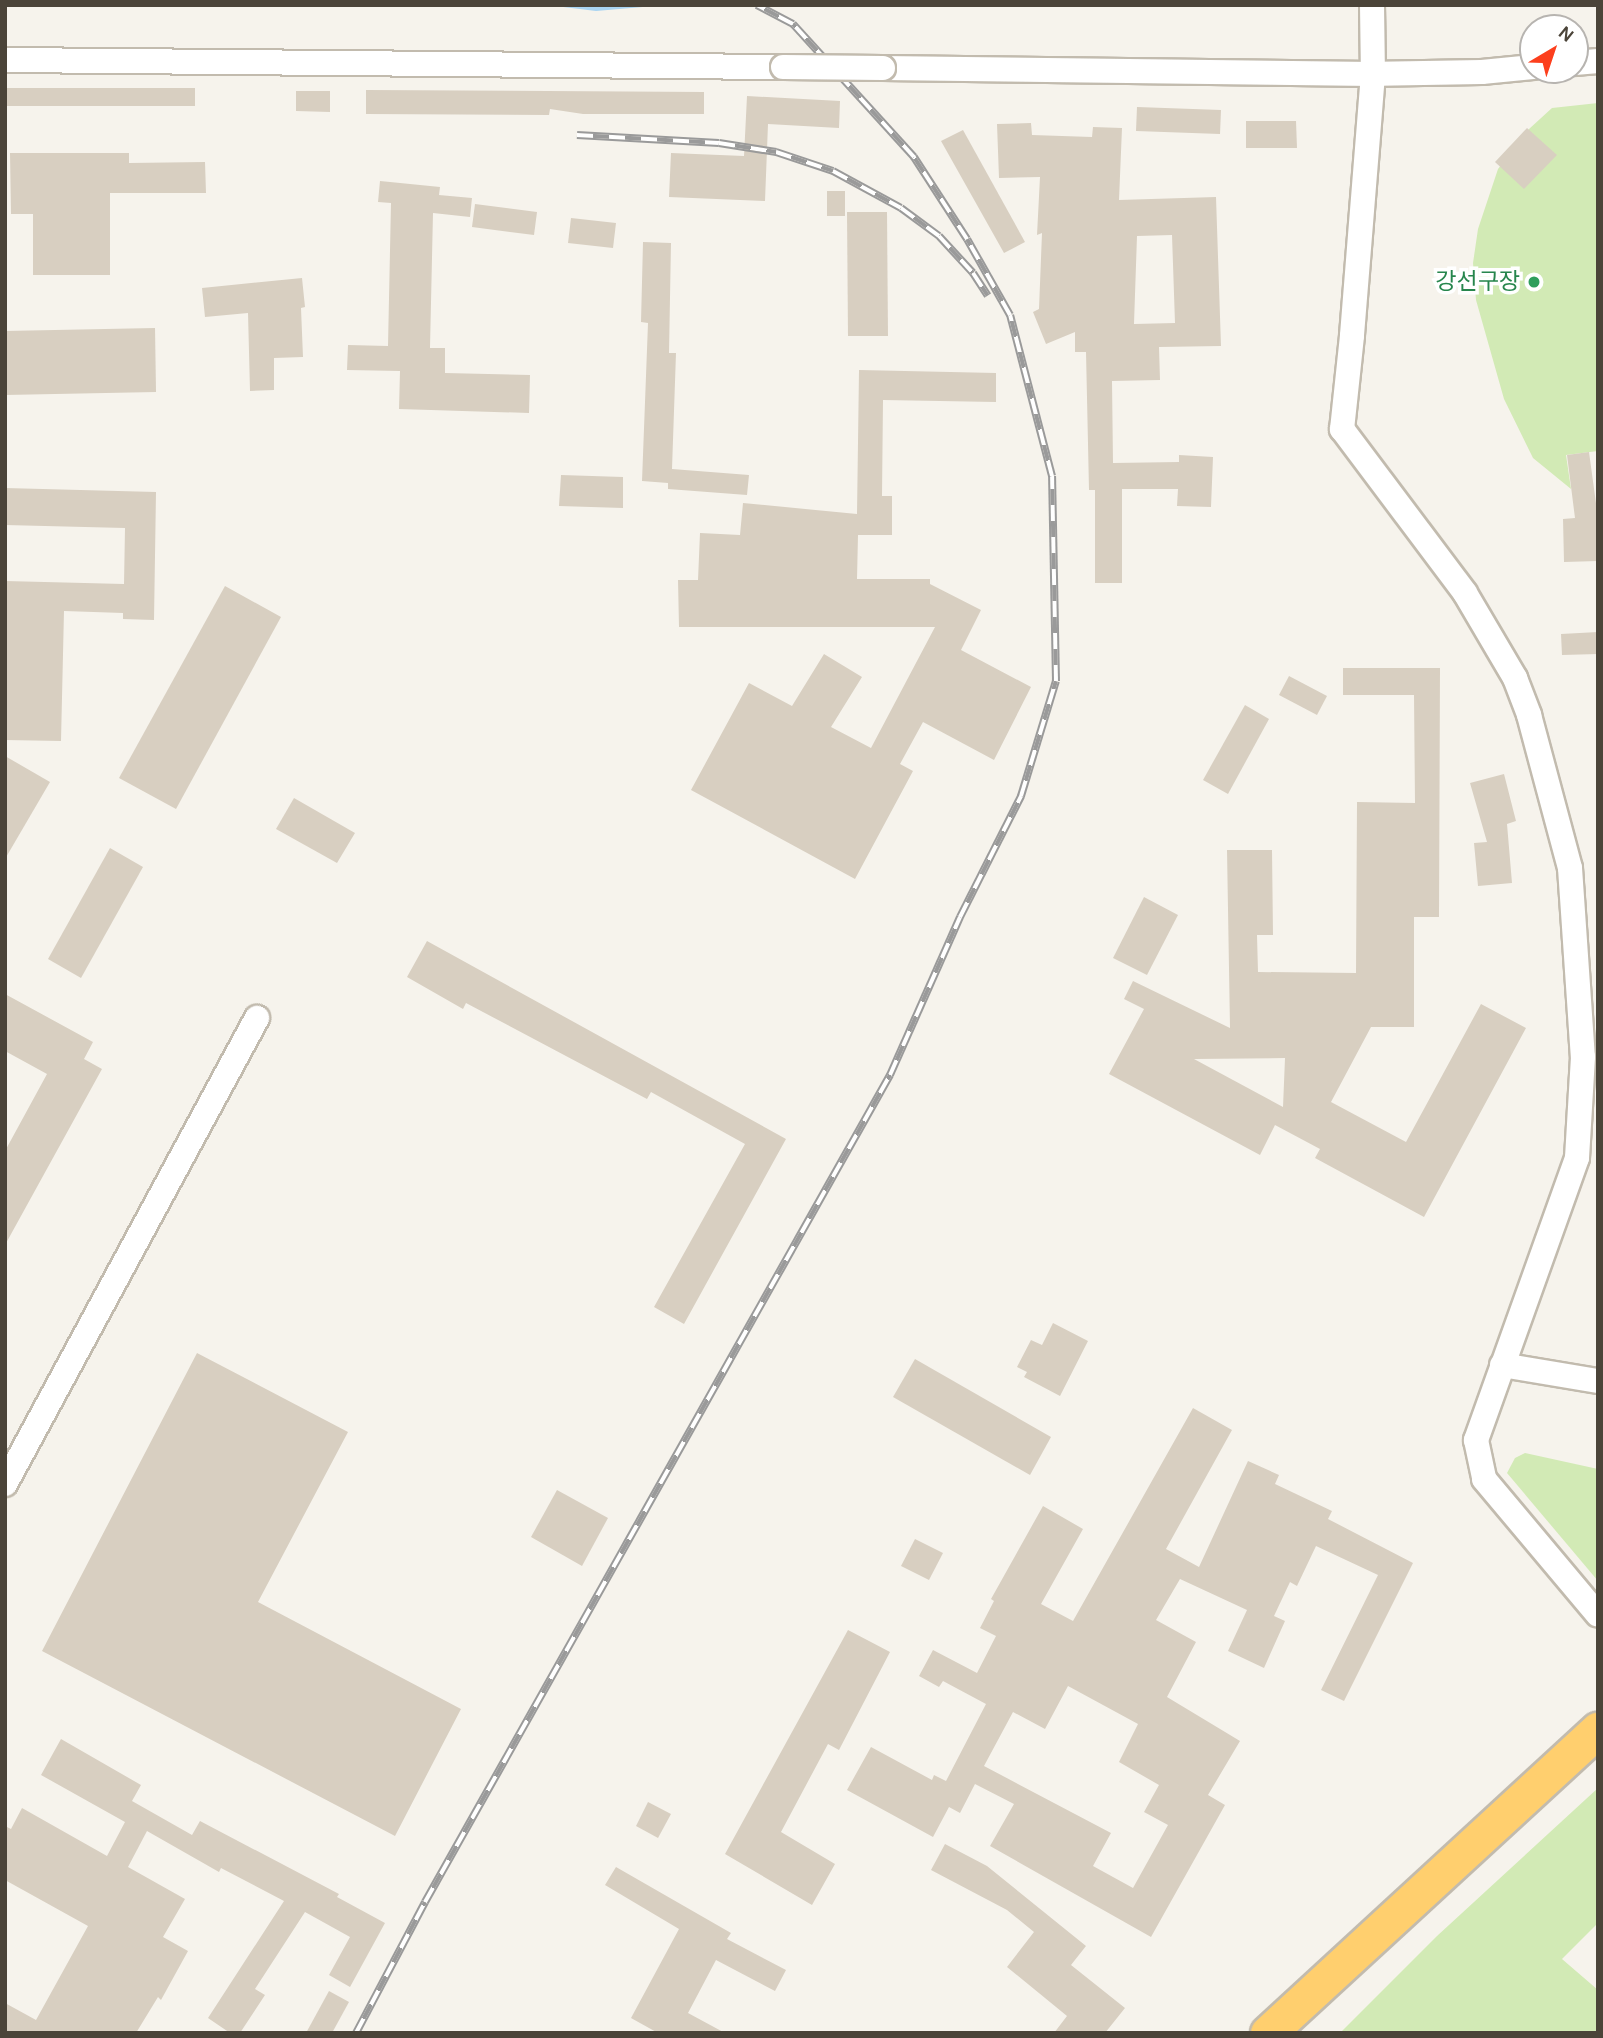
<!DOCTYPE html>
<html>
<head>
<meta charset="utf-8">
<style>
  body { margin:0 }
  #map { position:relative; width:1603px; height:2038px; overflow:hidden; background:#f6f3ec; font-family:Karla,"Noto Sans KR",sans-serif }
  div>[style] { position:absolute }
  .green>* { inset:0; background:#d2eab5 }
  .water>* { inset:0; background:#a9d4f2 }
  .building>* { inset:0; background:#d8cfc1 }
  .roads { filter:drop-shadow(2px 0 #c2bbae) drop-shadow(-2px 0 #c2bbae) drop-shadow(0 2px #c2bbae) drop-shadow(0 -2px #c2bbae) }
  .minor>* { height:24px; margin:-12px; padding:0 12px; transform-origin:12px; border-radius:12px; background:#fff }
  .highway>* { height:35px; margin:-17.5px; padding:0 17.5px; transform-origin:17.5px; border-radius:17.5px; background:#ffcf6e }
  .rail>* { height:8px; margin-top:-4px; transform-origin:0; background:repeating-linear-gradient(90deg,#fff 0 16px,#9a9a9a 0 32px); box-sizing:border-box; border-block:2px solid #9a9a9a }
  .bridges { filter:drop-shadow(2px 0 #c2bbae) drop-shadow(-2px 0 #c2bbae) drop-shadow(0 2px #c2bbae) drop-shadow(0 -2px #c2bbae) }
  .minor-bridge>* { height:24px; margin:-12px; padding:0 12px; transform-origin:12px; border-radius:12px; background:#fff }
  .dots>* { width:19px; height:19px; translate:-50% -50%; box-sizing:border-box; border:4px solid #fff; border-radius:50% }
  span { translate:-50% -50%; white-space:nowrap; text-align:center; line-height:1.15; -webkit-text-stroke:7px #fff; paint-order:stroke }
  .leisure-label { font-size:23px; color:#27864d }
  .right { translate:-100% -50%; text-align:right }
  .frame { position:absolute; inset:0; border:7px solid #4b4439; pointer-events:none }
  .north { position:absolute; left:1519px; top:14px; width:70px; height:70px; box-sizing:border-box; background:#fff; border:2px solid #b7b4b0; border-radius:50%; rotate:39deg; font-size:19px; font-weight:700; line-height:28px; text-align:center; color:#4b4439 }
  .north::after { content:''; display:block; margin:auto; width:24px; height:32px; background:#fc3f1d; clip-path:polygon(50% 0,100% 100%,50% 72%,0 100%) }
</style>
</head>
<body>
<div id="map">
  <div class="green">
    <div style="clip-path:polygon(1598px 103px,1598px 451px,1566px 455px,1571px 489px,1533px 458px,1504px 399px,1476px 300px,1473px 263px,1478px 229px,1498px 169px,1529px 129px,1552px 108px)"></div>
    <div style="clip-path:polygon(1525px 1453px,1598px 1469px,1598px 1581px,1507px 1473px,1515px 1458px)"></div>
    <div style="clip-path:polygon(1598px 1788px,1598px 1923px,1562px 1959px,1598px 1990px,1598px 2033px,1340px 2033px,1437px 1936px)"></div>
  </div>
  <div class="water">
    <div style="clip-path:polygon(547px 5px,666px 5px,596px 11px)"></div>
  </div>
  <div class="building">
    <div style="clip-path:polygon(5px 88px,195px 88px,195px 106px,5px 106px)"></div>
    <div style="clip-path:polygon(366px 90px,704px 92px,704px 114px,583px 114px,550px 109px,549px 115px,366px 114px)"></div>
    <div style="clip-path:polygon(296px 91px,330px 91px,330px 112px,296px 111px)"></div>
    <div style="clip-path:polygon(747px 96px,840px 101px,839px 128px,768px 124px,765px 201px,669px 197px,671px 153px,744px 156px)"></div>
    <div style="clip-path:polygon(1137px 107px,1221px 110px,1220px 134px,1136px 131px)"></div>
    <div style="clip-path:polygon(1246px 121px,1296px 121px,1297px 148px,1246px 148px)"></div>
    <div style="clip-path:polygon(evenodd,1031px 123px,1032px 135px,1092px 137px,1093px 127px,1122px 128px,1119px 200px,1216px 197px,1221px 346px,1159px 347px,1160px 380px,1112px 381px,1113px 463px,1179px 462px,1179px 455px,1213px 457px,1211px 507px,1177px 506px,1178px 489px,1122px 489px,1122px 583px,1095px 583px,1095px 490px,1089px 490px,1086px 352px,1075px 352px,1075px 332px,1046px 344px,1033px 312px,1039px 309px,1042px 233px,1037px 235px,1040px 177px,999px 178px,997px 124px,1031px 123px,1172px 235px,1175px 323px,1134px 324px,1137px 236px,1172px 235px)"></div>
    <div style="clip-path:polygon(1527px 128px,1557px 155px,1524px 189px,1495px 162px)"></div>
    <div style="clip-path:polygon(963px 130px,1025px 242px,1004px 253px,941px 141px)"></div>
    <div style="clip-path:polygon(10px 153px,129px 153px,129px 163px,205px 162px,206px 193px,110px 193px,110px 275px,33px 275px,33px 214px,11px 214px)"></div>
    <div style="clip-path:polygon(380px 181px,440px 187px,439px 195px,472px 198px,470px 217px,433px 213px,430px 348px,445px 348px,445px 373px,530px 375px,529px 413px,399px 409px,400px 371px,347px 370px,348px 345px,388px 346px,391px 203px,378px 202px)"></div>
    <div style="clip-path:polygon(827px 191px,845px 191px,845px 216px,827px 216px)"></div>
    <div style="clip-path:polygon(475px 204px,537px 212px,534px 235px,472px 227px)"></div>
    <div style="clip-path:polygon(847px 212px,887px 212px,888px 336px,848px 336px)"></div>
    <div style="clip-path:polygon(571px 218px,616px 223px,613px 248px,568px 243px)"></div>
    <div style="clip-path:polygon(643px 242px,671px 243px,669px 353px,676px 353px,672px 469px,749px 475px,747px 495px,668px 489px,668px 483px,642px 481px,648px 323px,641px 322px)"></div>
    <div style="clip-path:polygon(302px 278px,305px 307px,301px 308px,303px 357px,274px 358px,274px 390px,250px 391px,248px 313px,205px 317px,202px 288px)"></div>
    <div style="clip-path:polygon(155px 328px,156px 392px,5px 395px,5px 331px)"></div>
    <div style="clip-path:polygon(859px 370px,996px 373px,996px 402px,883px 400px,882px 496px,892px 496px,892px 535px,858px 535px,857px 579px,930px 579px,930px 584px,981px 610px,961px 650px,1031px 687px,994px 760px,923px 722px,900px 764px,913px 771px,855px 879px,691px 790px,749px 683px,792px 706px,824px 654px,862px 677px,831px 727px,871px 748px,935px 627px,679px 627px,678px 580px,698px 580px,700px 533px,740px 535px,743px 503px,857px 514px)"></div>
    <div style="clip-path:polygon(1589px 452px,1598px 518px,1598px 561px,1564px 562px,1563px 519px,1575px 518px,1567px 455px)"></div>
    <div style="clip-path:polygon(561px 475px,623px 477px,623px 508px,559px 506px)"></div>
    <div style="clip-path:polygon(5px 488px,156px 492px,154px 620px,123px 619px,123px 613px,64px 611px,61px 741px,5px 740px,5px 581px,124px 584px,125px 528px,5px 525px)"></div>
    <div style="clip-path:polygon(225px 586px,281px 617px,176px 809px,119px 778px)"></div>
    <div style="clip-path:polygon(1598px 632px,1598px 654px,1562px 655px,1561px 634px)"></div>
    <div style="clip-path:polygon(evenodd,1343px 668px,1440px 668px,1439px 917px,1414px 917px,1414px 1027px,1371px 1027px,1331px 1102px,1406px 1142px,1481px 1004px,1526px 1028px,1424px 1217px,1315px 1158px,1320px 1149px,1275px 1125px,1260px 1155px,1109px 1074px,1144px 1009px,1124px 999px,1133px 981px,1230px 1028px,1227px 850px,1272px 850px,1273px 935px,1257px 935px,1258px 972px,1356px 973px,1357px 802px,1415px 803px,1414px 695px,1343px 695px,1343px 668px,1285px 1058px,1283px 1107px,1194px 1059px,1285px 1058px)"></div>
    <div style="clip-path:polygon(1289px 676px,1327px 696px,1317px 715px,1279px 695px)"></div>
    <div style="clip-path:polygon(1245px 705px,1269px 719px,1228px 794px,1203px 780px)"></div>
    <div style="clip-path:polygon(5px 756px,50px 782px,5px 859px)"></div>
    <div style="clip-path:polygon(1504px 774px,1516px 821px,1507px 824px,1512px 883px,1478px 886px,1474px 843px,1487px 842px,1470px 783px)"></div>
    <div style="clip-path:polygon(294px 798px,355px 833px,337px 863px,276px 829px)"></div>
    <div style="clip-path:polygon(110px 848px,143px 867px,81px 978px,48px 959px)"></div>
    <div style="clip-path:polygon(1144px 897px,1178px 915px,1147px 975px,1113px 958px)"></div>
    <div style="clip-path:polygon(427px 941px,786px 1139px,684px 1324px,654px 1307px,745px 1144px,651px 1092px,647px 1099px,466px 1003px,463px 1009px,407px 977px)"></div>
    <div style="clip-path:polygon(5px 994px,93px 1042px,84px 1059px,102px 1069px,5px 1245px,5px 1151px,47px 1074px,5px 1051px)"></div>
    <div style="clip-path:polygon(1053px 1323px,1088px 1341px,1060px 1396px,1024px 1377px,1027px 1372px,1017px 1367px,1031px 1340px,1042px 1345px)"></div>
    <div style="clip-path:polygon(197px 1353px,348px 1432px,258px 1602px,461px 1709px,395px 1836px,42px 1651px)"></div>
    <div style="clip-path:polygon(915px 1359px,1051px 1437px,1030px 1475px,893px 1397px)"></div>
    <div style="clip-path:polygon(evenodd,1193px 1408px,1232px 1430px,1166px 1549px,1199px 1567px,1248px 1461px,1279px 1475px,1275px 1484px,1332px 1511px,1328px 1519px,1413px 1563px,1344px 1701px,1321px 1690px,1378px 1575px,1316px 1546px,1297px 1586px,1290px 1582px,1274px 1616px,1285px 1621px,1264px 1668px,1228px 1651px,1247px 1610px,1180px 1579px,1156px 1620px,1196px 1642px,1167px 1697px,1240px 1741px,1208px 1795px,1225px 1805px,1151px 1937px,990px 1846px,1014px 1804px,975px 1784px,960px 1813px,949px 1807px,933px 1837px,847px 1790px,871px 1747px,932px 1780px,934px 1775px,946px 1781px,986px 1704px,943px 1681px,939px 1687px,919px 1676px,933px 1650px,977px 1673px,996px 1636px,980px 1628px,994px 1601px,991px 1599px,1043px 1506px,1083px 1529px,1041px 1604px,1073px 1621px,1193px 1408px,1068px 1686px,1138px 1724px,1119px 1762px,1159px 1785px,1144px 1812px,1168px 1825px,1133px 1888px,1093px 1866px,1111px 1833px,984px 1766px,1013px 1712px,1045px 1729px,1068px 1686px)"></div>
    <div style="clip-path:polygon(557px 1490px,608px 1518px,582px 1566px,531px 1537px)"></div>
    <div style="clip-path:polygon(915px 1539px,943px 1553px,929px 1580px,901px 1566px)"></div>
    <div style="clip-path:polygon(848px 1630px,890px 1652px,839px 1750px,828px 1744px,781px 1832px,835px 1864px,812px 1905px,725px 1854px)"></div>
    <div style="clip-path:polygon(61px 1739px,141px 1785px,132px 1801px,192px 1835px,200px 1821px,339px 1894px,337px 1897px,385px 1923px,350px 1987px,329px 1975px,350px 1937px,305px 1912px,255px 1989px,265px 1995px,240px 2033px,230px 2033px,208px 2018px,284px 1901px,221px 1868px,219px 1872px,147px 1831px,128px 1867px,185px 1899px,163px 1937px,188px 1951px,161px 2000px,158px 1997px,136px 2033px,5px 2033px,5px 2003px,36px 2020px,88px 1926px,5px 1880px,5px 1826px,11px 1829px,22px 1808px,107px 1856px,125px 1822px,41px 1775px)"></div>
    <div style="clip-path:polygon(648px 1802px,671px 1814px,658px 1838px,636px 1826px)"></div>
    <div style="clip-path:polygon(945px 1844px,987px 1866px,1086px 1946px,1071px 1965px,1125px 2008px,1105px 2033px,1054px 2033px,1067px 2016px,1007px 1967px,1034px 1932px,1007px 1910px,931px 1870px)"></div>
    <div style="clip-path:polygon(616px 1867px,731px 1933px,727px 1939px,786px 1970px,775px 1991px,716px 1960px,688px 2013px,725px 2033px,658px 2033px,631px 2018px,679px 1929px,605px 1885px)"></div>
    <div style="clip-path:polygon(329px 1991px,349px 2002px,332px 2033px,306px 2033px)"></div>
  </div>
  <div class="roads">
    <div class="minor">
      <div style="left:1372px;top:5px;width:69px;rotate:89.2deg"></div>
      <div style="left:1373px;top:74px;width:263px;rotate:94.6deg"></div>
      <div style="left:1352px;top:336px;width:94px;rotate:96.1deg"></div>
      <div style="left:1342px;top:429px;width:205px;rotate:53.1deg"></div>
      <div style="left:1465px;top:593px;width:99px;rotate:59.5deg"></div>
      <div style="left:1515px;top:678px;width:40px;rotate:69deg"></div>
      <div style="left:1529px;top:715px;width:158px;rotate:75deg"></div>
      <div style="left:1570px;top:868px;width:189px;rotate:86.1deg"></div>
      <div style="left:1583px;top:1057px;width:101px;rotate:93.4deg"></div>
      <div style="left:1577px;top:1158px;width:300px;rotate:109.7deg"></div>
      <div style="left:1476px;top:1440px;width:40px;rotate:78deg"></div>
      <div style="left:1484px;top:1479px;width:177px;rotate:50deg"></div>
      <div style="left:5px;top:60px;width:778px;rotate:0.52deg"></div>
      <div style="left:1575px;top:63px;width:23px;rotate:-5deg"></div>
      <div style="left:883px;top:68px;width:490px;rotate:0.7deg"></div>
      <div style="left:1373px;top:74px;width:109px;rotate:-1.1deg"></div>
      <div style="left:1482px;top:72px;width:51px;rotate:-5.6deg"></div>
      <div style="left:1502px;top:1365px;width:97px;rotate:9.5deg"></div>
      <div style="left:5px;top:1484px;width:530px;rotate:-61.6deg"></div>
    </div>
    <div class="highway">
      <div style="left:1268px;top:2033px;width:448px;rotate:-42.6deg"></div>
    </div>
  </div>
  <div class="rail">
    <div style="left:577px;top:135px;width:142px;rotate:3.2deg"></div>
    <div style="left:719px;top:143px;width:58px;rotate:9deg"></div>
    <div style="left:776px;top:152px;width:60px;rotate:18.4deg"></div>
    <div style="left:833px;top:171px;width:77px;rotate:28.6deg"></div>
    <div style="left:901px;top:208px;width:47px;rotate:36.4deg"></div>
    <div style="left:939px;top:236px;width:50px;rotate:47.4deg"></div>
    <div style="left:973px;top:273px;width:27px;rotate:57deg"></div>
    <div style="left:356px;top:2033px;width:148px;rotate:-62.2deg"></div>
    <div style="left:425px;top:1902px;width:949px;rotate:-60.65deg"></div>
    <div style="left:890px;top:1075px;width:173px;rotate:-66.1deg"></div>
    <div style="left:960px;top:917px;width:136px;rotate:-63.2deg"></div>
    <div style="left:1021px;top:796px;width:120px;rotate:-73.1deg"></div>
    <div style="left:1056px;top:681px;width:205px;rotate:-91.1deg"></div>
    <div style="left:1052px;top:476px;width:166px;rotate:-104.6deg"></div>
    <div style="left:1010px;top:315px;width:87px;rotate:-119.5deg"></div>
    <div style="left:967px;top:239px;width:98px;rotate:-122.9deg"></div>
    <div style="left:914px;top:157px;width:180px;rotate:-132.3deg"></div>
    <div style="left:793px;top:24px;width:41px;rotate:-152.2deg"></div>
  </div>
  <div class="bridges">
    <div class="minor-bridge">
      <div style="left:783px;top:67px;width:100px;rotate:0.6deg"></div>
    </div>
  </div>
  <div class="dots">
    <div style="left:1534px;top:282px;background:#2e9e5b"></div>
  </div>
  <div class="leisure-label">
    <span class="right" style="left:1520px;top:282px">강선구장</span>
  </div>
  <div class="frame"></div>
  <div class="north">N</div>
</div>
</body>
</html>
